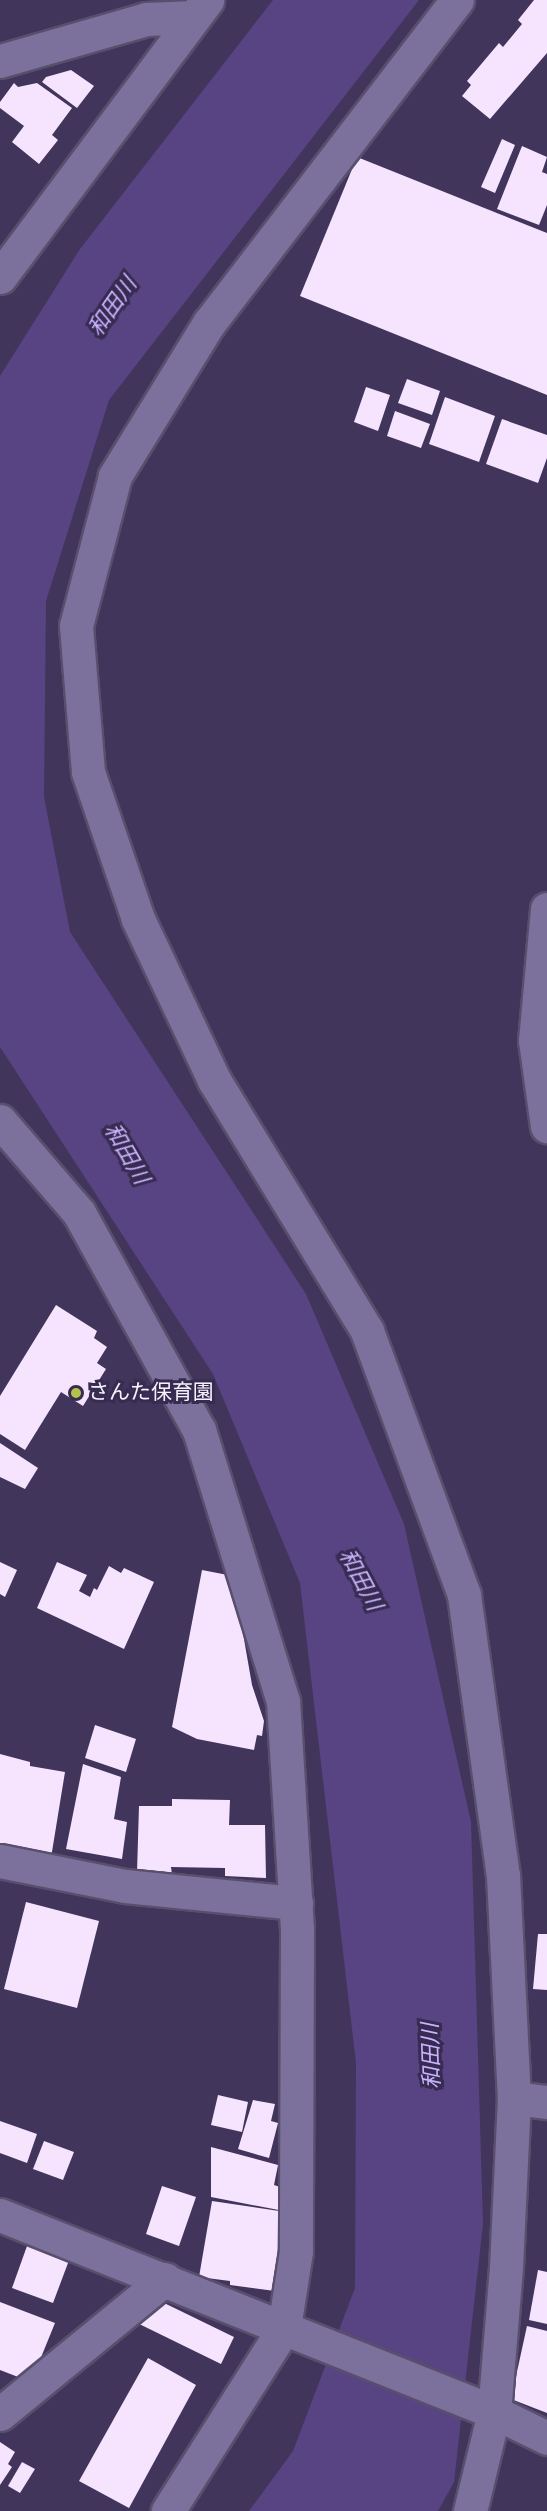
<!DOCTYPE html>
<html>
<head>
<meta charset="utf-8">
<style>
  body { margin:0 }
  #map { position:relative; width:547px; height:2511px; overflow:hidden; background:#41355c; font-family:"Varela Round","Noto Sans JP",sans-serif }
  div>[style] { position:absolute }
  .water>* { inset:0; background:#584483 }
  .building>* { inset:0; background:#f6e3fd }
  .roads { filter:drop-shadow(2px 0 #594f6d) drop-shadow(-2px 0 #594f6d) drop-shadow(0 2px #594f6d) drop-shadow(0 -2px #594f6d) }
  .minor>* { height:33px; margin:-16.5px; padding:0 16.5px; transform-origin:16.5px; border-radius:16.5px; background:#7c719c }
  .dots>* { width:16px; height:16px; translate:-50% -50%; box-sizing:border-box; border:3px solid #372b51; border-radius:50% }
  span { translate:-50% -50%; white-space:nowrap; text-align:center; line-height:1.15; -webkit-text-stroke:6px #372b51; paint-order:stroke }
  .poi-label { font-size:21px; color:#f4f2fb }
  .left { translate:0 -50%; text-align:left }
  .water-label { font-size:22px; color:#c9b4ff; font-style:italic }
</style>
</head>
<body>
<div id="map">
  <div class="water">
    <div style="clip-path:polygon(273px 0,419px 0,109px 400px,46px 601px,44px 797px,70px 932px,306px 1294px,404px 1524px,471px 1822px,483px 2224px,454px 2482px,438px 2511px,249px 2511px,293px 2451px,355px 2288px,356px 2063px,300px 1583px,213px 1374px,0 1047px,0 376px,80px 249px)"></div>
  </div>
  <div class="building">
    <div style="clip-path:polygon(534px 0,547px 0,547px 53px,490px 119px,462px 96px,471px 85px,467px 81px,499px 43px,503px 47px,522px 24px,518px 20px)"></div>
    <div style="clip-path:polygon(71px 70px,94px 86px,77px 108px,42px 82px,46px 77px)"></div>
    <div style="clip-path:polygon(14px 83px,18px 87px,37px 83px,72px 108px,52px 135px,58px 140px,39px 164px,12px 142px,24px 126px,0 108px,0 102px)"></div>
    <div style="clip-path:polygon(502px 139px,515px 145px,495px 193px,481px 187px)"></div>
    <div style="clip-path:polygon(522px 146px,547px 157px,542px 172px,547px 174px,547px 205px,539px 225px,497px 209px)"></div>
    <div style="clip-path:polygon(357px 157px,547px 233px,547px 395px,300px 296px)"></div>
    <div style="clip-path:polygon(407px 379px,440px 391px,432px 415px,398px 403px)"></div>
    <div style="clip-path:polygon(366px 387px,390px 395px,378px 431px,354px 422px)"></div>
    <div style="clip-path:polygon(445px 397px,495px 416px,479px 462px,429px 444px)"></div>
    <div style="clip-path:polygon(395px 411px,430px 424px,421px 448px,387px 436px)"></div>
    <div style="clip-path:polygon(502px 419px,547px 435px,547px 458px,538px 483px,486px 464px)"></div>
    <div style="clip-path:polygon(56px 1305px,97px 1331px,94px 1338px,107px 1347px,97px 1363px,106px 1369px,83px 1406px,61px 1392px,25px 1450px,0 1434px,0 1396px)"></div>
    <div style="clip-path:polygon(0 1443px,38px 1468px,25px 1489px,0 1477px)"></div>
    <div style="clip-path:polygon(0 1562px,17px 1570px,5px 1597px,0 1594px)"></div>
    <div style="clip-path:polygon(57px 1562px,87px 1575px,79px 1591px,90px 1597px,94px 1588px,97px 1590px,109px 1566px,121px 1573px,124px 1568px,154px 1582px,124px 1649px,37px 1608px)"></div>
    <div style="clip-path:polygon(202px 1570px,233px 1576px,252px 1685px,264px 1721px,262px 1736px,257px 1735px,254px 1750px,197px 1739px,172px 1727px)"></div>
    <div style="clip-path:polygon(95px 1725px,136px 1739px,126px 1772px,85px 1758px)"></div>
    <div style="clip-path:polygon(0 1754px,30px 1762px,30px 1766px,65px 1772px,51px 1858px,0 1850px)"></div>
    <div style="clip-path:polygon(83px 1764px,121px 1777px,114px 1819px,127px 1822px,122px 1859px,66px 1849px)"></div>
    <div style="clip-path:polygon(172px 1799px,230px 1800px,229px 1825px,265px 1825px,266px 1878px,225px 1876px,225px 1868px,171px 1867px,172px 1874px,137px 1872px,139px 1806px,172px 1806px)"></div>
    <div style="clip-path:polygon(26px 1902px,99px 1921px,77px 2008px,4px 1989px)"></div>
    <div style="clip-path:polygon(538px 1934px,547px 1934px,547px 1990px,533px 1989px)"></div>
    <div style="clip-path:polygon(218px 2095px,248px 2102px,242px 2132px,211px 2125px)"></div>
    <div style="clip-path:polygon(253px 2100px,275px 2104px,271px 2121px,278px 2123px,269px 2158px,238px 2149px)"></div>
    <div style="clip-path:polygon(0 2121px,37px 2134px,27px 2163px,0 2153px)"></div>
    <div style="clip-path:polygon(44px 2141px,74px 2152px,63px 2180px,33px 2169px)"></div>
    <div style="clip-path:polygon(211px 2147px,278px 2165px,274px 2185px,283px 2188px,284px 2211px,211px 2197px)"></div>
    <div style="clip-path:polygon(162px 2186px,196px 2197px,179px 2246px,146px 2234px)"></div>
    <div style="clip-path:polygon(212px 2201px,286px 2212px,275px 2291px,230px 2285px,230px 2281px,199px 2277px)"></div>
    <div style="clip-path:polygon(32px 2232px,74px 2247px,53px 2303px,12px 2288px)"></div>
    <div style="clip-path:polygon(538px 2270px,547px 2272px,547px 2324px,529px 2320px)"></div>
    <div style="clip-path:polygon(158px 2300px,234px 2337px,221px 2364px,129px 2319px)"></div>
    <div style="clip-path:polygon(0 2302px,55px 2323px,31px 2382px,0 2370px)"></div>
    <div style="clip-path:polygon(527px 2326px,547px 2331px,547px 2413px,511px 2399px)"></div>
    <div style="clip-path:polygon(148px 2358px,196px 2385px,129px 2508px,79px 2481px)"></div>
    <div style="clip-path:polygon(0 2442px,15px 2452px,8px 2464px,12px 2467px,0 2485px)"></div>
    <div style="clip-path:polygon(22px 2462px,35px 2469px,20px 2493px,8px 2486px)"></div>
  </div>
  <div class="roads">
    <div class="minor">
      <div style="left:457px;top:0;width:407px;rotate:127.5deg"></div>
      <div style="left:209px;top:323px;width:180px;rotate:121.6deg"></div>
      <div style="left:115px;top:476px;width:155px;rotate:104.6deg"></div>
      <div style="left:76px;top:626px;width:146px;rotate:85.3deg"></div>
      <div style="left:88px;top:772px;width:155px;rotate:71.2deg"></div>
      <div style="left:138px;top:919px;width:178px;rotate:64.7deg"></div>
      <div style="left:214px;top:1080px;width:294px;rotate:58.6deg"></div>
      <div style="left:367px;top:1331px;width:281px;rotate:69.8deg"></div>
      <div style="left:464px;top:1595px;width:283px;rotate:82.1deg"></div>
      <div style="left:503px;top:1875px;width:223px;rotate:87.2deg"></div>
      <div style="left:514px;top:2098px;width:169px;rotate:92.7deg"></div>
      <div style="left:506px;top:2267px;width:145px;rotate:94.7deg"></div>
      <div style="left:494px;top:2412px;width:102px;rotate:103.6deg"></div>
      <div style="left:0;top:61px;width:152px;rotate:-16deg"></div>
      <div style="left:146px;top:19px;width:48px;rotate:-2.4deg"></div>
      <div style="left:0;top:277px;width:346px;rotate:-53.2deg"></div>
      <div style="left:547px;top:909px;width:132px;rotate:95.2deg"></div>
      <div style="left:535px;top:1040px;width:87px;rotate:82.1deg"></div>
      <div style="left:0;top:1121px;width:121px;rotate:49.3deg"></div>
      <div style="left:79px;top:1213px;width:248px;rotate:61.1deg"></div>
      <div style="left:199px;top:1430px;width:284px;rotate:72.8deg"></div>
      <div style="left:283px;top:1701px;width:228px;rotate:86.5deg"></div>
      <div style="left:297px;top:1929px;width:322px;rotate:90.2deg"></div>
      <div style="left:296px;top:2251px;width:78px;rotate:98.9deg"></div>
      <div style="left:284px;top:2328px;width:217px;rotate:122.4deg"></div>
      <div style="left:0;top:1861px;width:127px;rotate:11.3deg"></div>
      <div style="left:125px;top:1886px;width:172px;rotate:5.7deg"></div>
      <div style="left:514px;top:2098px;width:33px;rotate:7deg"></div>
      <div style="left:0;top:2215px;width:532px;rotate:21.74deg"></div>
      <div style="left:494px;top:2412px;width:59px;rotate:26.1deg"></div>
      <div style="left:0;top:2414px;width:213px;rotate:-39.3deg"></div>
    </div>
  </div>
  <div class="dots">
    <div style="left:76px;top:1393px;background:#b2c34c"></div>
  </div>
  <div class="poi-label">
    <span class="left" style="left:88px;top:1393px">さんた保育園</span>
  </div>
  <div class="water-label">
    <span style="left:113px;top:307px;rotate:-55deg">和田川</span>
    <span style="left:126px;top:1154px;rotate:60deg">和田川</span>
    <span style="left:360px;top:1580px;rotate:62deg">和田川</span>
    <span style="left:432px;top:2056px;rotate:-92deg">和田川</span>
  </div>
</div>
</body>
</html>
